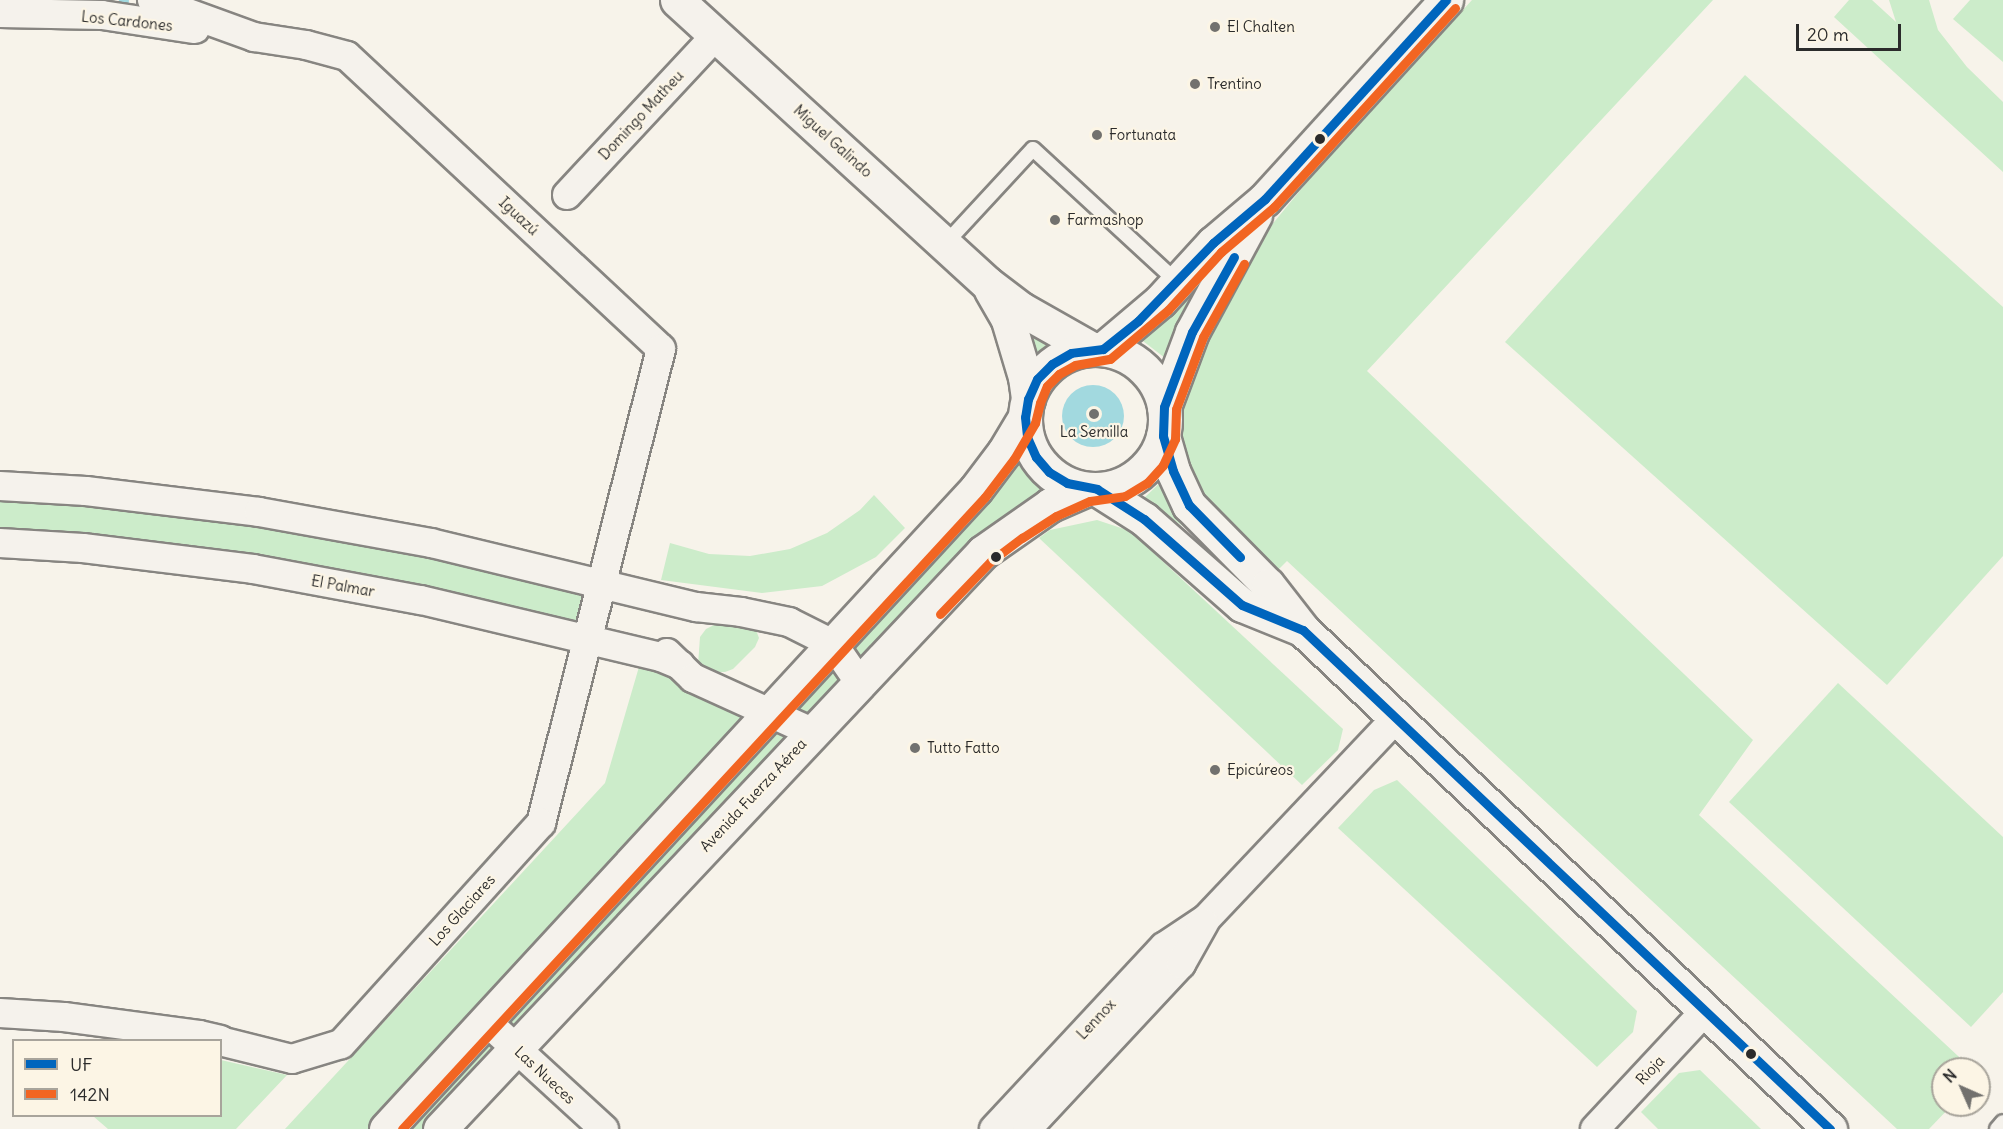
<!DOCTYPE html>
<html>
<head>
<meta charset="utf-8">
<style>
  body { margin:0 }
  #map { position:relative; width:2003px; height:1129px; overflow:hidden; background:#f7f3ea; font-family:Delius,sans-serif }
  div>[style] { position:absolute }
  .green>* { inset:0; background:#ccecca }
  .water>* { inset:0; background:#a2d9df }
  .round { border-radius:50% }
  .stream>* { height:10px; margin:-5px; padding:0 5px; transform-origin:5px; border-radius:5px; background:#a2d9df }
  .roads { filter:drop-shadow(2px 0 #878581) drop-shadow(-2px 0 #878581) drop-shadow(0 2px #878581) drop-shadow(0 -2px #878581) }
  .lane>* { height:14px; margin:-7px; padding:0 7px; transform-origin:7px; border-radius:7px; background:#f5f2ec }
  .street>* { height:28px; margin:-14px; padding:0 14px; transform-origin:14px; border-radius:14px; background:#f5f2ec }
  .secondary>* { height:33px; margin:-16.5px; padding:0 16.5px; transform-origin:16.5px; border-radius:16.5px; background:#f5f2ec }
  .primary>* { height:33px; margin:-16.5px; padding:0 16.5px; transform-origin:16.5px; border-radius:16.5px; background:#f5f2ec }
  .primary>.ring { margin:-16.5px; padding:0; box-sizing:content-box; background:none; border:33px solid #f5f2ec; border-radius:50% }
  .bus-1>* { height:9px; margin:-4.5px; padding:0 4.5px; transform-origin:4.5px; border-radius:4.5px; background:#0065bd }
  .bus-2>* { height:9px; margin:-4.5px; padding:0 4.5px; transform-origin:4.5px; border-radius:4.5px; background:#f26522 }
  .dots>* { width:16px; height:16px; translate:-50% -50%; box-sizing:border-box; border:3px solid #fcf5e5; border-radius:50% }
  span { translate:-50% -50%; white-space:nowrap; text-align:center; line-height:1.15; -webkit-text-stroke:4.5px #fcf5e5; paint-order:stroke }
  .street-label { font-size:15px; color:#2b2b2b }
  .poi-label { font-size:15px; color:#2b2b2b }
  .left { translate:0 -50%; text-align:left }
  .legend { position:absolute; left:12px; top:1039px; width:210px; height:78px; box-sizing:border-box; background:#fcf5e5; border:2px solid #a8a49b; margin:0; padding:8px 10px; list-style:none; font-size:18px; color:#2b2b2b }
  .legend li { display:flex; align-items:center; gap:12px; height:30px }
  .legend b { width:30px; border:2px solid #a8a49b }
  .north { position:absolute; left:1931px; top:1057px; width:60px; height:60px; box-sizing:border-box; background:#fcf5e5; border:2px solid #a8a49b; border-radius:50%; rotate:315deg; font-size:16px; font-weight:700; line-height:24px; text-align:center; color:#2b2b2b }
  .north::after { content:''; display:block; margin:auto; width:21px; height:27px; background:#72716e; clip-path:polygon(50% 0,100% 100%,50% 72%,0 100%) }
  .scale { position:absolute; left:1796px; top:24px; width:105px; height:27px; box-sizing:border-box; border:3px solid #2b2b2b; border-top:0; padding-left:8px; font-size:18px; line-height:21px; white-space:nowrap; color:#2b2b2b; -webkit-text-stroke:4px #fcf5e5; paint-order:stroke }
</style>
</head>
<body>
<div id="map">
  <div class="green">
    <div style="clip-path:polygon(1472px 0,1713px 0,1367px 371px,1753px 740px,1699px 815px,1972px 1069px,1943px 1069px,1943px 1105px,1952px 1105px,1929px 1129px,1897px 1129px,1287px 561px,1268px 580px,1198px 503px,1177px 436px,1180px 390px,1220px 301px,1270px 227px,1322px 164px)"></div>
    <div style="clip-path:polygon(1849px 0,1872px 0,1896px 22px,1889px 0,1929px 0,1938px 30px,1967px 67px,2003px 102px,2003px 172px,1834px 17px)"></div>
    <div style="clip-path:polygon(1970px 0,2003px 0,2003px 62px,1953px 19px)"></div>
    <div style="clip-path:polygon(1745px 75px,2003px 307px,2003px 556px,1887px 685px,1505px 342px)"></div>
    <div style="clip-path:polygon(1218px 248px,1165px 358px,1139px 338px)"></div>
    <div style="clip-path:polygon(1024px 322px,1059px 349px,1031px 372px)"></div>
    <div style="clip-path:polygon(1027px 437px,1036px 457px,1049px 472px,1067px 483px,1050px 505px,440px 1129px,285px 1129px,605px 783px,641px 660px,770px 712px)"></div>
    <div style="clip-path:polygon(1167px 476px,1176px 509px,1186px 528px,1142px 500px)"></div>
    <div style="clip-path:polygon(0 486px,86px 491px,601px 586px,587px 641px,421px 600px,0 543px)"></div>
    <div style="clip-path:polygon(874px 495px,905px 528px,876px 557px,822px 586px,762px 593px,661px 580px,670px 543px,709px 554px,750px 556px,790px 549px,827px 533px,860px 510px)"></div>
    <div style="clip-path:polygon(1097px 520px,1130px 531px,1343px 729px,1338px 750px,1302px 785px,1039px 538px,1050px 530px)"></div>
    <div style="clip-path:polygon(714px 625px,749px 627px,756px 630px,759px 638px,755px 647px,733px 669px,725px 672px,708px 672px,698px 665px,700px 637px,706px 629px)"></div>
    <div style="clip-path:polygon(1838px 683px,2003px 837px,2003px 992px,1971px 1027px,1729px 802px)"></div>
    <div style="clip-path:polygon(1397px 780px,1637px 1011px,1633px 1032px,1597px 1067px,1338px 828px,1374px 790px)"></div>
    <div style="clip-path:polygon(221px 1060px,287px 1075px,236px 1129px,108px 1129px,93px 1116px,220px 1116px)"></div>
    <div style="clip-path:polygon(1700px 1070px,1761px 1129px,1658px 1129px,1641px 1112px,1679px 1073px)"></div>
  </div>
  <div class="water">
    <div class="round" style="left:1062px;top:385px;width:62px;height:62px"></div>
  </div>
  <div class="stream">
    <div style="left:123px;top:18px;width:18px;rotate:-87deg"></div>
  </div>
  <div class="roads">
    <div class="lane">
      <div style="left:945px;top:244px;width:129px;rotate:-47.2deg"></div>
      <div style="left:1033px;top:149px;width:196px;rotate:42.7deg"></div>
      <div style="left:1997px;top:1129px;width:9px;rotate:-49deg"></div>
    </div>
    <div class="street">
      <div style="left:152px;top:0;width:109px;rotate:19.9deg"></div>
      <div style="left:254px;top:37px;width:53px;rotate:8.7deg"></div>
      <div style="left:306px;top:45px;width:42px;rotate:15deg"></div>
      <div style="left:347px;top:56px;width:429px;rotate:43deg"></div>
      <div style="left:661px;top:349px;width:489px;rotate:104.2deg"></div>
      <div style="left:541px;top:823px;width:298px;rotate:132.1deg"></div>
      <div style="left:341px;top:1044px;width:51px;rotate:163deg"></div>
      <div style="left:292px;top:1059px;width:74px;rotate:-166deg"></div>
      <div style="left:0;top:13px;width:102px;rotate:1.1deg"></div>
      <div style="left:102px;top:15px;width:94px;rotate:8.6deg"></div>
      <div style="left:567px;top:195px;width:219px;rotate:-47deg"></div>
      <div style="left:0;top:486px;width:86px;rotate:3.3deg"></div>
      <div style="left:86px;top:491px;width:174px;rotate:6.9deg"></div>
      <div style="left:259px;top:512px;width:175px;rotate:10.2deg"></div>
      <div style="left:431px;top:543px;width:273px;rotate:13.6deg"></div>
      <div style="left:696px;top:607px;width:45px;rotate:6.3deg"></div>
      <div style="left:741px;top:612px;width:49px;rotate:11.8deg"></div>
      <div style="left:789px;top:622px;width:49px;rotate:26.6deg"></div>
      <div style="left:833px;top:644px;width:46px;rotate:55.6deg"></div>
      <div style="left:0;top:543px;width:83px;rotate:3.4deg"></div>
      <div style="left:83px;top:548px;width:171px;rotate:7deg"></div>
      <div style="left:253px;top:569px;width:171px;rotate:10.5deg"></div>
      <div style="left:421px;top:600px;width:247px;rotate:13.4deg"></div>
      <div style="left:661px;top:657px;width:21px;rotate:23deg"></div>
      <div style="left:667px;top:653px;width:36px;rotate:44deg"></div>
      <div style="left:693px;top:678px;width:131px;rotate:24.4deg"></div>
      <div style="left:0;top:1013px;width:64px;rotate:3.6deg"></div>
      <div style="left:64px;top:1017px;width:136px;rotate:7.6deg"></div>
      <div style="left:199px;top:1035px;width:22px;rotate:13deg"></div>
      <div style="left:486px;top:1021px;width:160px;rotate:42.5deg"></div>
      <div style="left:994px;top:1129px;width:249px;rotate:-47deg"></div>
      <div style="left:1164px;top:947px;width:50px;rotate:-33.7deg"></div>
      <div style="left:1206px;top:919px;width:277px;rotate:-46.6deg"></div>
      <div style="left:1027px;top:1129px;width:226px;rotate:-47deg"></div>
      <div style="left:1181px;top:964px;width:47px;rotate:-60.7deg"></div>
      <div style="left:1595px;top:1129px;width:163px;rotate:-47deg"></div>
    </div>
    <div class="secondary">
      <div style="left:677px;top:0;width:420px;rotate:42.4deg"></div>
      <div style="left:987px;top:283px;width:43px;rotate:37.4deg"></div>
      <div style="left:1021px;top:309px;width:81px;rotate:29.4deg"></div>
      <div style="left:991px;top:290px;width:34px;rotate:60deg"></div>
      <div style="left:1008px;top:320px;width:59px;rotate:73.4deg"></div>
      <div style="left:1025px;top:377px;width:22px;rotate:82deg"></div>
    </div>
    <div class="primary">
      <div style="left:1103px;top:349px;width:75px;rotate:-40.1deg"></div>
      <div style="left:1160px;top:301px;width:79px;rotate:-47.6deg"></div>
      <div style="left:1213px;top:243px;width:68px;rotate:-40.2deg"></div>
      <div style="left:1265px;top:199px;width:269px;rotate:-47.7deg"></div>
      <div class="ring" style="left:1025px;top:349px;width:107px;height:107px"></div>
      <div style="left:1164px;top:407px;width:80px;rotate:-69.5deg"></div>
      <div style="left:1192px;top:332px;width:133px;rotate:-61.7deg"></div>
      <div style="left:1163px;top:436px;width:36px;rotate:74deg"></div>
      <div style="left:1173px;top:471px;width:38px;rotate:65deg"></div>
      <div style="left:1189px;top:505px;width:112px;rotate:45.4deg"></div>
      <div style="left:1268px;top:585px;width:57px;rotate:52.1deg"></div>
      <div style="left:1303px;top:630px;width:726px;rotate:43.44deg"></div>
      <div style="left:1097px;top:489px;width:56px;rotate:32.6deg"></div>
      <div style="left:1144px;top:519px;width:130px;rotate:41.3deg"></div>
      <div style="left:1242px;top:605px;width:64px;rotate:22.1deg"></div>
      <div style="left:386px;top:1129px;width:870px;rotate:-47.33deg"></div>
      <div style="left:976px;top:489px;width:46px;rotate:-52.9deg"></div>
      <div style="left:1004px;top:452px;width:41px;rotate:-59deg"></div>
      <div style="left:440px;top:1129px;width:792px;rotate:-46.74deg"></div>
      <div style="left:983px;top:552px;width:82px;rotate:-35deg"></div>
      <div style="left:1050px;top:505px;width:40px;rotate:-23.4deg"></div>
    </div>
  </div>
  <div class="bus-1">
    <div style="left:1446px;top:0;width:269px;rotate:132.3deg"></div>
    <div style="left:1265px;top:199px;width:68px;rotate:139.8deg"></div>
    <div style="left:1213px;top:243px;width:108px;rotate:133.9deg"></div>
    <div style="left:1138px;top:321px;width:45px;rotate:141.3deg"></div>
    <div style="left:1103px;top:349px;width:32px;rotate:173deg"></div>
    <div style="left:1071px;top:353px;width:22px;rotate:150deg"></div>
    <div style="left:1052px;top:364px;width:21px;rotate:135deg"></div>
    <div style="left:1037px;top:379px;width:22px;rotate:114deg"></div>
    <div style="left:1028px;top:399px;width:18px;rotate:99deg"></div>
    <div style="left:1025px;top:417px;width:20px;rotate:84deg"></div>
    <div style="left:1027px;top:437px;width:22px;rotate:66deg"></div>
    <div style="left:1036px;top:457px;width:20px;rotate:49deg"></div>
    <div style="left:1049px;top:472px;width:21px;rotate:31deg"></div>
    <div style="left:1067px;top:483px;width:31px;rotate:11deg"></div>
    <div style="left:1097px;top:489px;width:56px;rotate:32.6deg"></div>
    <div style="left:1144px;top:519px;width:130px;rotate:41.3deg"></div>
    <div style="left:1242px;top:605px;width:66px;rotate:22.3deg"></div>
    <div style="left:1303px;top:630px;width:726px;rotate:43.44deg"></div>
    <div style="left:1234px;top:257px;width:86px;rotate:119.2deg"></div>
    <div style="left:1192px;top:332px;width:80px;rotate:110.5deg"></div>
    <div style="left:1164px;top:407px;width:29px;rotate:92deg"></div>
    <div style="left:1163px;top:436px;width:36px;rotate:74deg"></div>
    <div style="left:1173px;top:471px;width:38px;rotate:65deg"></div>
    <div style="left:1189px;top:505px;width:73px;rotate:45.6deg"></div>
  </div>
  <div class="bus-2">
    <div style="left:940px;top:614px;width:74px;rotate:-46.1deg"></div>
    <div style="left:991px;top:561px;width:39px;rotate:-37deg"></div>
    <div style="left:1022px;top:538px;width:40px;rotate:-32.9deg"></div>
    <div style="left:1056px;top:516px;width:37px;rotate:-24deg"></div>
    <div style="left:1090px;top:501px;width:35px;rotate:-8deg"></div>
    <div style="left:1125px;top:496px;width:26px;rotate:-31deg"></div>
    <div style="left:1147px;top:483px;width:24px;rotate:-48deg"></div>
    <div style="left:1163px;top:465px;width:29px;rotate:-65deg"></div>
    <div style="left:1175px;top:439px;width:30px;rotate:-88deg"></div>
    <div style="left:1176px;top:409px;width:77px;rotate:-69.4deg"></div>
    <div style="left:1203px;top:337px;width:84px;rotate:-60.7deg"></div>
    <div style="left:402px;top:1129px;width:860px;rotate:-47.31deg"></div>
    <div style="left:985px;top:497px;width:48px;rotate:-52.7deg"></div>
    <div style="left:1014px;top:459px;width:42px;rotate:-59.7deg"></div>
    <div style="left:1035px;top:423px;width:21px;rotate:-76deg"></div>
    <div style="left:1040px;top:403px;width:18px;rotate:-68deg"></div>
    <div style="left:1047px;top:386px;width:17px;rotate:-45deg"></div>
    <div style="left:1059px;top:374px;width:18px;rotate:-29deg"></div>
    <div style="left:1075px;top:365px;width:36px;rotate:-10deg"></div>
    <div style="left:1110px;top:359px;width:76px;rotate:-40.2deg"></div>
    <div style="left:1168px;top:310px;width:79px;rotate:-47.6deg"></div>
    <div style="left:1221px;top:252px;width:70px;rotate:-40.3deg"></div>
    <div style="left:1274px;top:207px;width:269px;rotate:-47.7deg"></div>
  </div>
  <div class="dots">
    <div style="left:1215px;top:27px;background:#72716e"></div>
    <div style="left:1195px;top:84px;background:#72716e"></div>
    <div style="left:1097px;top:135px;background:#72716e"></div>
    <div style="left:1320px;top:139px;background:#2b2b2b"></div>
    <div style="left:1055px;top:220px;background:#72716e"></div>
    <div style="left:1094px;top:414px;background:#72716e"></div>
    <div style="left:996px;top:557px;background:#2b2b2b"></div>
    <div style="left:915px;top:748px;background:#72716e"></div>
    <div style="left:1215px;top:770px;background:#72716e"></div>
    <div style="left:1751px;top:1054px;background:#2b2b2b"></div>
  </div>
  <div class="street-label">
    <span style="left:127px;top:21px;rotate:6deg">Los Cardones</span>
    <span style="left:641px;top:115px;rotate:-47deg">Domingo Matheu</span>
    <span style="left:833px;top:141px;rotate:42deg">Miguel Galindo</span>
    <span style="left:519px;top:216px;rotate:43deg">Iguazú</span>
    <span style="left:343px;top:586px;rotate:10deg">El Palmar</span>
    <span style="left:753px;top:795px;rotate:-47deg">Avenida Fuerza Aérea</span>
    <span style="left:462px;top:910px;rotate:-48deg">Los Glaciares</span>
    <span style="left:1096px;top:1019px;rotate:-47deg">Lennox</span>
    <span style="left:1650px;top:1070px;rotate:-47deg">Rioja</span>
    <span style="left:545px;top:1075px;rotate:43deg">Las Nueces</span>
  </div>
  <div class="poi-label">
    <span class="left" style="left:1227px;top:27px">El Chalten</span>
    <span class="left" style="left:1207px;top:84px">Trentino</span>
    <span class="left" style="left:1109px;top:135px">Fortunata</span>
    <span class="left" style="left:1067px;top:220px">Farmashop</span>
    <span style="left:1094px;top:432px">La Semilla</span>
    <span class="left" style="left:927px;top:748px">Tutto Fatto</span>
    <span class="left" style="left:1227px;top:770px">Epicúreos</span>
  </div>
  <ul class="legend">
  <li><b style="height:8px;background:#0065bd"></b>UF</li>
  <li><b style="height:8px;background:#f26522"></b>142N</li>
  </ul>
  <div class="north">N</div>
  <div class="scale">20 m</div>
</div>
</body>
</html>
